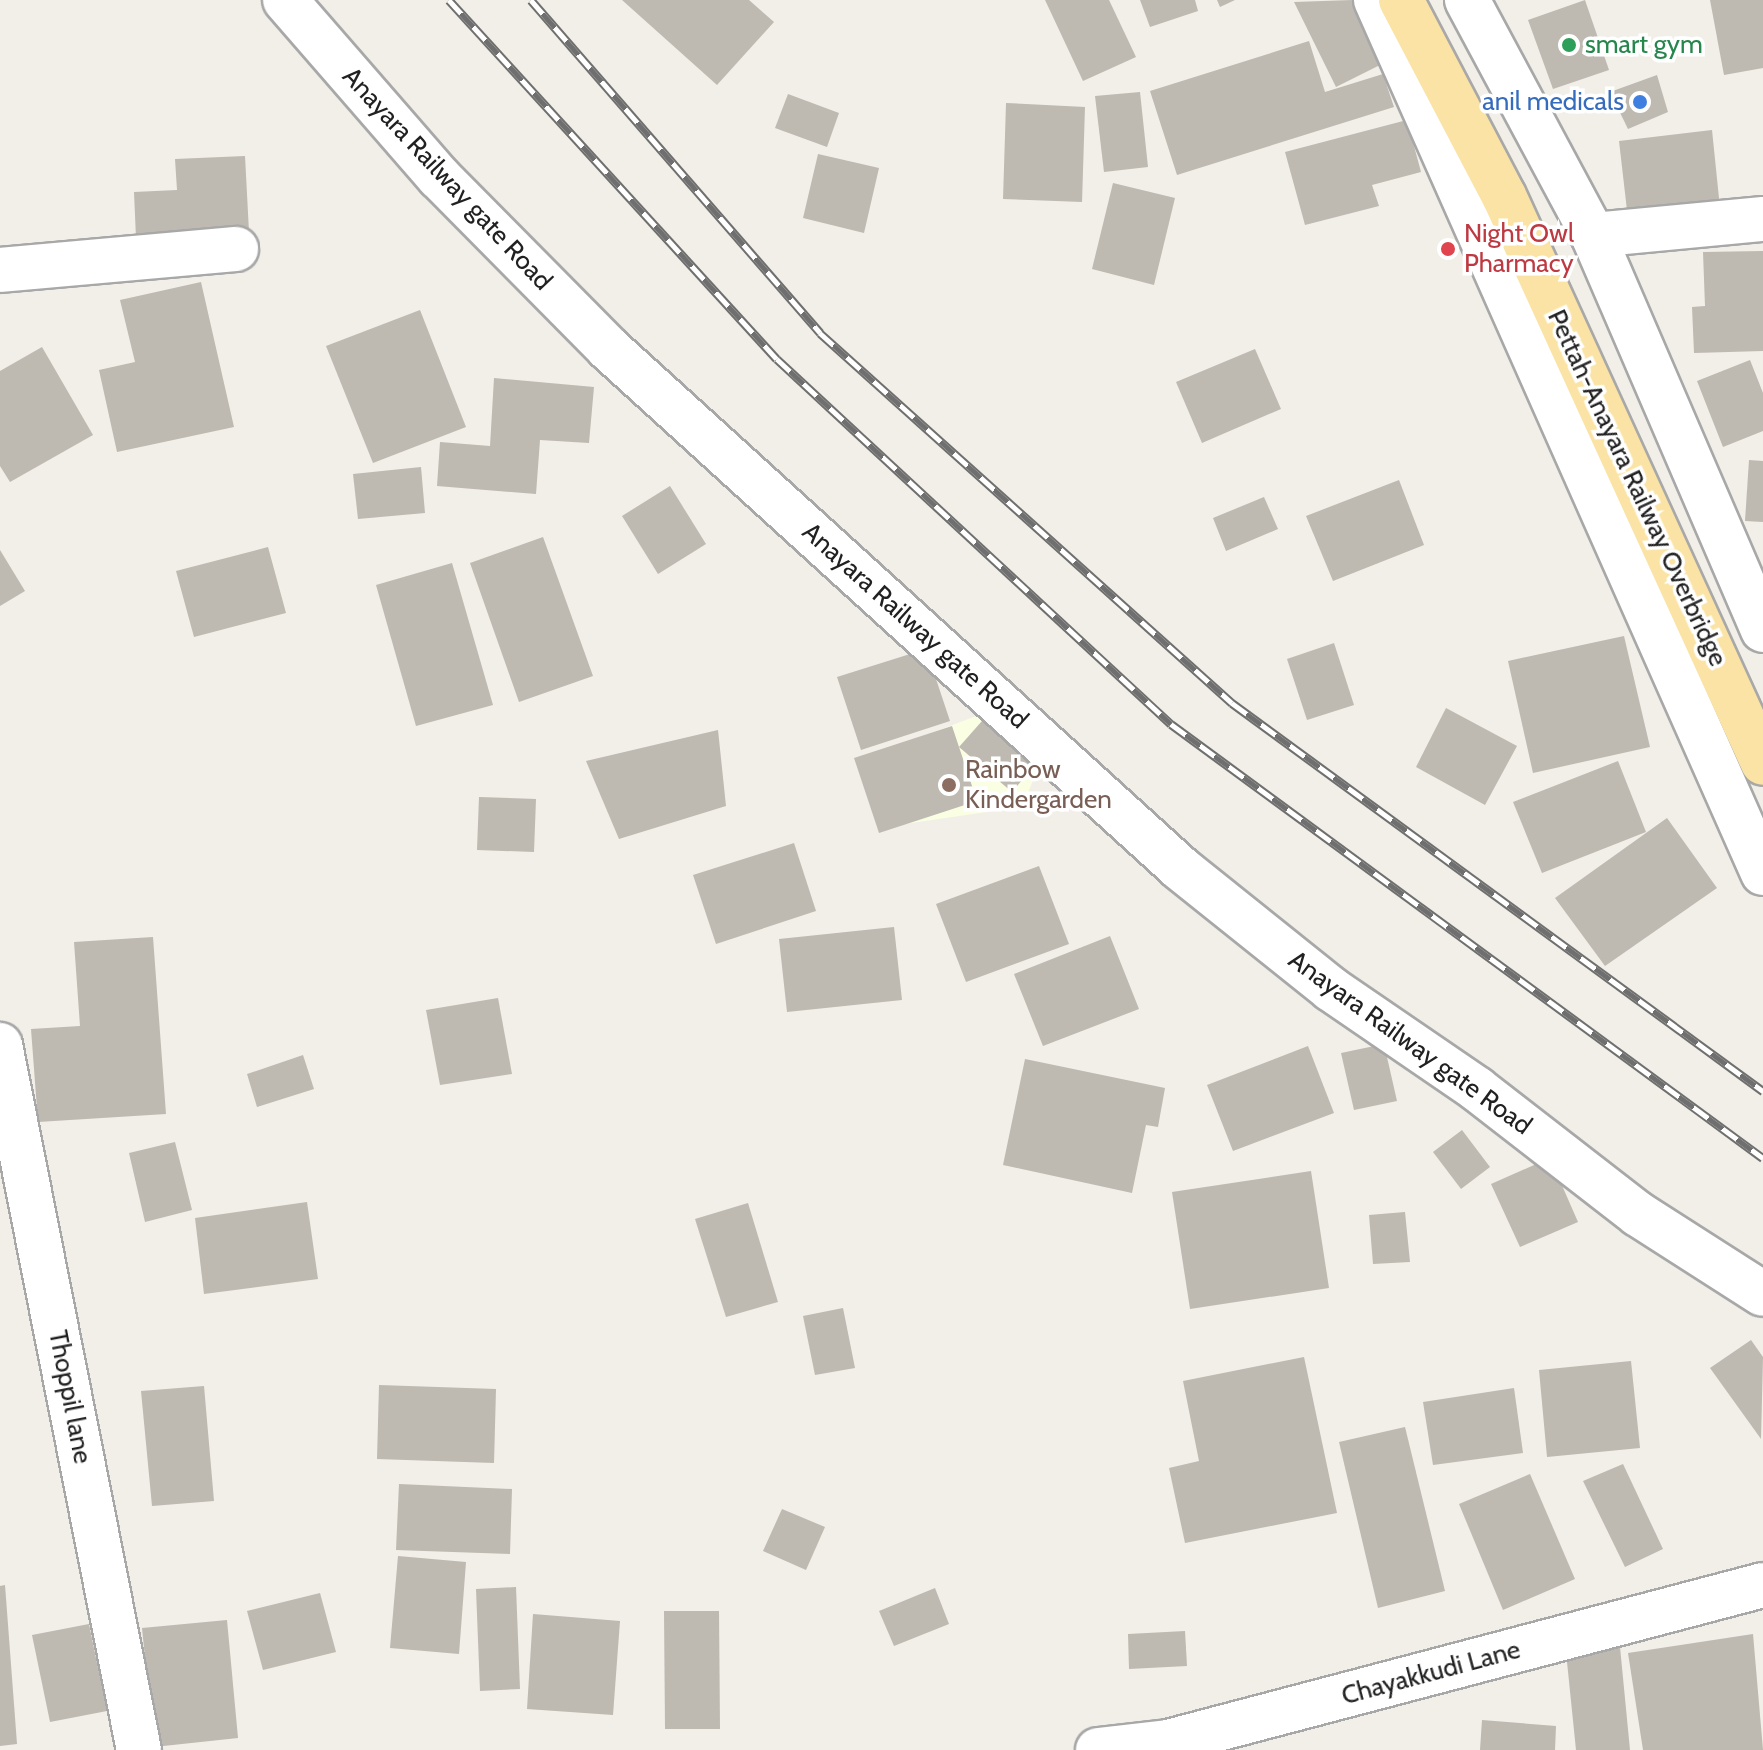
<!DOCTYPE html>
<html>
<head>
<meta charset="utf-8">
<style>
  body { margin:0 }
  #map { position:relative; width:1763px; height:1750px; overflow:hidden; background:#f1efe8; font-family:Cabin,sans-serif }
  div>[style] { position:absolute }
  .education>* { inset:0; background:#fafee3 }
  .building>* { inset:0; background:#beb9b1 }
  .roads { filter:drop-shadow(2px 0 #a8a8a8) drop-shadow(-2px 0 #a8a8a8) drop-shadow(0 2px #a8a8a8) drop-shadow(0 -2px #a8a8a8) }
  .minor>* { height:44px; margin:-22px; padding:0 22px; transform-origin:22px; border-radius:22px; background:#fff }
  .major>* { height:44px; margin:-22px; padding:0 22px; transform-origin:22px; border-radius:22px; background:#fae3a4 }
  .rail>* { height:9px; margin-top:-4.5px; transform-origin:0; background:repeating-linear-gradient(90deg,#fff 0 18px,#6f6f6f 0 36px); box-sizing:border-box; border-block:2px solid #6f6f6f }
  .dots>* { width:22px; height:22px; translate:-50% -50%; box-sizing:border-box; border:4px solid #fff; border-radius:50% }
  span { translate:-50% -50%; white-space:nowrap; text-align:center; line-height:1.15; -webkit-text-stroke:7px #fff; paint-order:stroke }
  .leisure-label { font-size:26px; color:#27864d }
  .left { translate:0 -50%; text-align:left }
  .shop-label { font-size:26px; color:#366cbe }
  .right { translate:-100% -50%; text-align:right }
  .street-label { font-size:26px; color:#212121 }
  .health-label { font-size:26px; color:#be3a42 }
  .education-label { font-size:26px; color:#785e54 }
</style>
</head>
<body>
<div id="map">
  <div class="education">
    <div style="clip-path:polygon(984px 713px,1040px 764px,1022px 807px,877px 828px,860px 760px)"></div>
  </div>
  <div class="building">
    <div style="clip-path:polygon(622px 0,749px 0,774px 22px,717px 85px)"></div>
    <div style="clip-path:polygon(1045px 0,1109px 0,1136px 57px,1083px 81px)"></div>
    <div style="clip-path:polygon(1140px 0,1195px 0,1198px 11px,1150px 27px)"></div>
    <div style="clip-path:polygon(1217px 0,1235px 0,1220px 7px)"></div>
    <div style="clip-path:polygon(1352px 0,1384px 63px,1336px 87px,1294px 2px)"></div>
    <div style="clip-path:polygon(1585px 0,1609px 70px,1553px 89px,1528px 20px)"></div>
    <div style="clip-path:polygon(1710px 0,1763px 0,1763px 68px,1724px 75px)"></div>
    <div style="clip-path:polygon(1309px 41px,1325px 92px,1383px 74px,1394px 107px,1177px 175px,1150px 91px)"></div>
    <div style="clip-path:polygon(1657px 75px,1668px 112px,1628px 129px,1610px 92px)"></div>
    <div style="clip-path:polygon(1140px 92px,1148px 167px,1104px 172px,1095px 96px)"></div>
    <div style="clip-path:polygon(788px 94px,839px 113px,827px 147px,775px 128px)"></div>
    <div style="clip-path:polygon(1006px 103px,1085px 107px,1082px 202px,1003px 199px)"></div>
    <div style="clip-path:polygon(1407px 120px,1421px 172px,1372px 185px,1379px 206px,1305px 225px,1285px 152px)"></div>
    <div style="clip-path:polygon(1712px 130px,1720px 208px,1628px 219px,1619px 141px)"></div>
    <div style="clip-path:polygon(818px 154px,879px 168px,864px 233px,803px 218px)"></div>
    <div style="clip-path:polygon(245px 156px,249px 232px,136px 238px,134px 192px,177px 190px,175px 159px)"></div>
    <div style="clip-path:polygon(1113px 183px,1175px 198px,1154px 285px,1092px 269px)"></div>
    <div style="clip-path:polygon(1763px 251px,1763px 351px,1694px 353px,1692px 307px,1705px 306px,1703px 252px)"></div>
    <div style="clip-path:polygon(201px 282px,234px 427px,117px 452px,99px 370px,135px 362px,120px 300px)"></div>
    <div style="clip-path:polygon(420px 310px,466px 427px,373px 463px,326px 346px)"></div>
    <div style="clip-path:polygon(42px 347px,93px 435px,10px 482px,0 466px,0 371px)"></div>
    <div style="clip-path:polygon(1255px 349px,1281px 409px,1202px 443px,1176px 382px)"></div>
    <div style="clip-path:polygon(1750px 360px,1763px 393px,1763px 431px,1723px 447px,1697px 381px)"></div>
    <div style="clip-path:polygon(494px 378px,594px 387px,589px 443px,540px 440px,536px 494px,437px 486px,440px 442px,490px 446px)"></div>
    <div style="clip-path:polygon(1749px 460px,1763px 461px,1763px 522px,1745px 521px)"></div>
    <div style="clip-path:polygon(421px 467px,425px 513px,358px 519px,353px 474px)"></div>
    <div style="clip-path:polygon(1399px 480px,1424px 545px,1333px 581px,1306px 516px)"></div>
    <div style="clip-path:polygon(670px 486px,706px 544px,658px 574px,622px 516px)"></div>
    <div style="clip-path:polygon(1264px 497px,1278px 529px,1226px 551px,1213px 518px)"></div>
    <div style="clip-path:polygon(543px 537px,593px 676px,519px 702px,470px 563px)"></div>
    <div style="clip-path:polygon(268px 547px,286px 613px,194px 637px,176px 571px)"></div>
    <div style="clip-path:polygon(0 550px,25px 591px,0 606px)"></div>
    <div style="clip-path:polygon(452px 563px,493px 705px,416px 726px,376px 585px)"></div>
    <div style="clip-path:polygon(1624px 636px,1650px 747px,1533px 773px,1508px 661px)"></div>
    <div style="clip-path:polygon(1334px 643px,1354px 705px,1307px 720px,1287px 659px)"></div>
    <div style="clip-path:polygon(926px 649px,950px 721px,861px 750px,837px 677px)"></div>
    <div style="clip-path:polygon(1446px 708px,1517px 746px,1485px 805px,1416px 767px)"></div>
    <div style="clip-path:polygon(982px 721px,1034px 766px,1012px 792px,959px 747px)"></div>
    <div style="clip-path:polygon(952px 726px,977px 801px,879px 833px,854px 758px)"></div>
    <div style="clip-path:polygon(718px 730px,726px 806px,619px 839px,586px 761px)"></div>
    <div style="clip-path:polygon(1618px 761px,1646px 832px,1542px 873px,1513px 802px)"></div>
    <div style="clip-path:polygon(479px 797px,536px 799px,534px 852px,477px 850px)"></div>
    <div style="clip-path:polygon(1667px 818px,1717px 888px,1605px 966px,1555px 898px)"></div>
    <div style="clip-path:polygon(794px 843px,816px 911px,716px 944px,693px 875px)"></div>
    <div style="clip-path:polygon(1039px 866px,1069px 944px,966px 982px,936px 904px)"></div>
    <div style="clip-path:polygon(894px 927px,902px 1000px,787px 1012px,779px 939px)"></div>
    <div style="clip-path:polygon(1110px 936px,1139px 1009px,1043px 1046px,1014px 974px)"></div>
    <div style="clip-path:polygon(153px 937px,166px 1114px,38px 1122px,31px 1029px,80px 1026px,74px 942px)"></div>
    <div style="clip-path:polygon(498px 998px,512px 1074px,440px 1085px,426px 1010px)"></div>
    <div style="clip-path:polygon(1384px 1044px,1397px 1101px,1354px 1110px,1341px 1053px)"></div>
    <div style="clip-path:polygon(1308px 1046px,1334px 1113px,1233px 1151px,1207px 1085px)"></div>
    <div style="clip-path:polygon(303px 1055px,314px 1089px,257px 1107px,247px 1074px)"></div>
    <div style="clip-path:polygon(1025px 1059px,1165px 1088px,1158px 1127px,1146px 1125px,1132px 1193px,1003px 1165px)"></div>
    <div style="clip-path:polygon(1462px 1130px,1490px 1167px,1461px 1189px,1433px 1152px)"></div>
    <div style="clip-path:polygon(175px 1142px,192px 1210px,145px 1222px,129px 1153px)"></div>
    <div style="clip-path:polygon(1550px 1158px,1578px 1222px,1520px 1247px,1491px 1184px)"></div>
    <div style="clip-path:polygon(1311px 1171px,1329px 1288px,1190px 1309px,1172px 1192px)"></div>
    <div style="clip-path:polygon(307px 1202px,318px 1279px,204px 1294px,195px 1218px)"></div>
    <div style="clip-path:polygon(748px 1203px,778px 1302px,726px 1317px,695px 1219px)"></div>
    <div style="clip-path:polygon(1405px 1212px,1410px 1262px,1373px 1264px,1369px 1215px)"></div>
    <div style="clip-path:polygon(843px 1308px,855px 1368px,815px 1375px,803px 1316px)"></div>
    <div style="clip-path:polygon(1751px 1340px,1763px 1357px,1761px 1439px,1710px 1368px)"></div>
    <div style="clip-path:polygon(1304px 1357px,1337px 1513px,1185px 1543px,1169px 1468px,1199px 1461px,1183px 1381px)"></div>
    <div style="clip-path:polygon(1631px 1361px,1640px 1448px,1547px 1457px,1539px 1370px)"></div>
    <div style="clip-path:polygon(379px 1385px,496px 1389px,494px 1463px,377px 1459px)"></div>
    <div style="clip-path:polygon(204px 1386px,214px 1501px,152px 1506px,141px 1391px)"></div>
    <div style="clip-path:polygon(1514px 1388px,1523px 1453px,1433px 1465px,1423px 1402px)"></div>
    <div style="clip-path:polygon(1405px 1427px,1445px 1591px,1378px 1608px,1339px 1442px)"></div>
    <div style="clip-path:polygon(1623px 1464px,1663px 1549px,1625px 1567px,1583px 1481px)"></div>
    <div style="clip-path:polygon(1530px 1474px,1575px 1579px,1503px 1610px,1459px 1504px)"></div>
    <div style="clip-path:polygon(399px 1484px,512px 1489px,510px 1554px,396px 1550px)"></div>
    <div style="clip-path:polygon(782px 1509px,825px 1527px,806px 1570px,763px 1551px)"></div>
    <div style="clip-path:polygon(398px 1556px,466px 1562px,459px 1654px,390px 1648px)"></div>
    <div style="clip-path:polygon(5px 1585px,17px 1744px,0 1746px,0 1586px)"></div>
    <div style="clip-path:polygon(516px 1587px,520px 1689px,480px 1691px,476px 1589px)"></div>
    <div style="clip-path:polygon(935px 1588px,949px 1624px,894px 1646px,879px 1611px)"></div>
    <div style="clip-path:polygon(320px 1593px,336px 1652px,263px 1670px,247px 1611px)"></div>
    <div style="clip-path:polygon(664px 1611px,719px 1611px,720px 1729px,665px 1729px)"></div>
    <div style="clip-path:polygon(533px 1614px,620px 1621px,613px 1715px,527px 1709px)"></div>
    <div style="clip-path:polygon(227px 1620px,238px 1738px,154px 1747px,142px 1628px)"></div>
    <div style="clip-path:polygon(89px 1624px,107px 1711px,50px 1722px,32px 1635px)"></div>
    <div style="clip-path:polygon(1185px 1631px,1187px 1666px,1129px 1669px,1128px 1634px)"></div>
    <div style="clip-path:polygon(1753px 1634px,1763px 1750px,1643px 1750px,1628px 1653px)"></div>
    <div style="clip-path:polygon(1620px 1647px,1630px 1750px,1576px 1750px,1566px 1652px)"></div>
    <div style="clip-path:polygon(1482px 1720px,1556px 1726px,1555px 1750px,1480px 1750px)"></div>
  </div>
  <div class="roads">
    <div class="minor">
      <div style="left:285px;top:0;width:235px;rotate:49deg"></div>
      <div style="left:439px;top:177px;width:240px;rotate:45.3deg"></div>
      <div style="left:608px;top:348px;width:773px;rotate:42.27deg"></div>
      <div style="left:1180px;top:868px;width:193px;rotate:38.7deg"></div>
      <div style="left:1331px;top:989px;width:177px;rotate:34.4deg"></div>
      <div style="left:1477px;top:1089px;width:204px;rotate:37.8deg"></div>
      <div style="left:1638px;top:1214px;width:148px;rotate:32.6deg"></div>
      <div style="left:1376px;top:0;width:955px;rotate:66.09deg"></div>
      <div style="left:1467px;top:0;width:267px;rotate:61.8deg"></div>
      <div style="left:1593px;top:235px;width:430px;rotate:66.7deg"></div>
      <div style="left:1593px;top:235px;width:171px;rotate:-5.4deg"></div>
      <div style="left:0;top:270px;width:237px;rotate:-5.1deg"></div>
      <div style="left:0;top:1045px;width:719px;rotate:78.85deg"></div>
      <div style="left:1098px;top:1750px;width:70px;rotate:-6.5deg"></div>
      <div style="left:1168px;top:1742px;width:615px;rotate:-14.78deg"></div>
    </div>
    <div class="major">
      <div style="left:1401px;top:0;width:221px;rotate:62.3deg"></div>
      <div style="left:1504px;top:196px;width:623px;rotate:65.45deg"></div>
    </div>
  </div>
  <div class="rail">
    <div style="left:449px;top:0;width:486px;rotate:47.6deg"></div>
    <div style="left:777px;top:359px;width:537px;rotate:42.81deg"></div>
    <div style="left:1171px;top:724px;width:734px;rotate:36.25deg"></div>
    <div style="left:531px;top:0;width:441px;rotate:49deg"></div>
    <div style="left:820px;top:333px;width:554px;rotate:41.93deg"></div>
    <div style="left:1232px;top:703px;width:658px;rotate:36.16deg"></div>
  </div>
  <div class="dots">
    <div style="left:1569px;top:45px;background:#2e9e5b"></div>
    <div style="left:1640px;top:102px;background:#3f7fe0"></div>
    <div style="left:1448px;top:249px;background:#e0444e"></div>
    <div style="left:949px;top:785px;background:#8d6e63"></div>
  </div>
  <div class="leisure-label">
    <span class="left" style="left:1585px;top:45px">smart gym</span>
  </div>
  <div class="shop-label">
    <span class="right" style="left:1624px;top:102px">anil medicals</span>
  </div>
  <div class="street-label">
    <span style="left:447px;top:179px;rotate:47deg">Anayara Railway gate Road</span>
    <span style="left:1637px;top:488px;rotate:65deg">Pettah-Anayara Railway Overbridge</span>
    <span style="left:915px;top:626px;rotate:42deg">Anayara Railway gate Road</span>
    <span style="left:1410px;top:1043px;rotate:36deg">Anayara Railway gate Road</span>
    <span style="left:70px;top:1397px;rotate:79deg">Thoppil lane</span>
    <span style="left:1431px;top:1673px;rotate:-15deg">Chayakkudi Lane</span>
  </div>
  <div class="health-label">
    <span class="left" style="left:1464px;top:249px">Night Owl<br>Pharmacy</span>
  </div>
  <div class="education-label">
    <span class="left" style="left:965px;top:785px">Rainbow<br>Kindergarden</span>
  </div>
</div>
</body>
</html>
